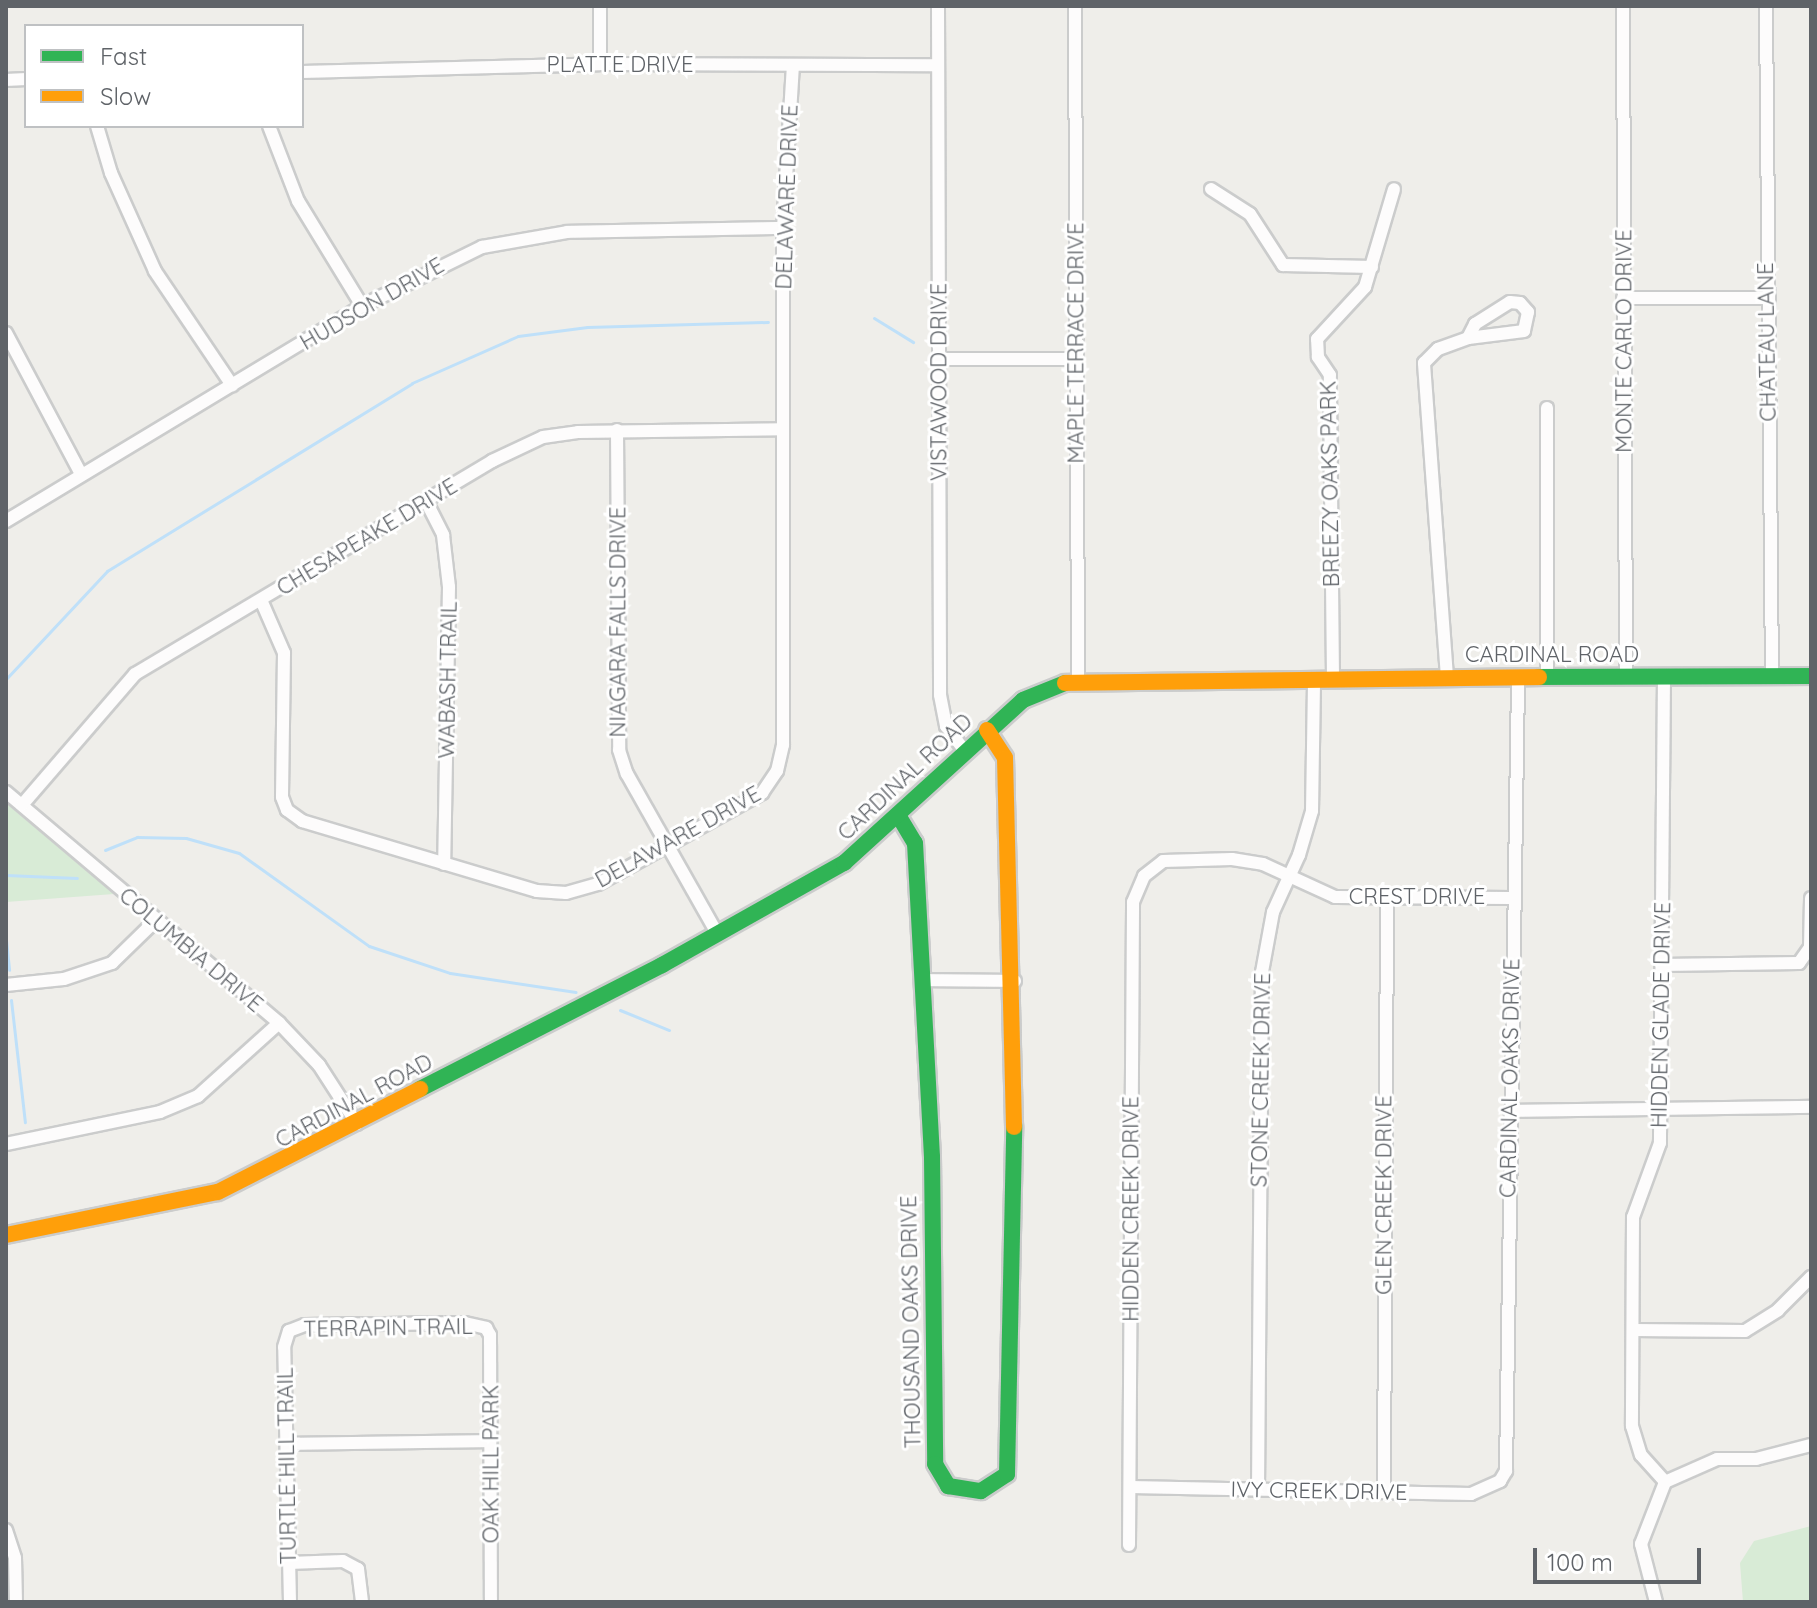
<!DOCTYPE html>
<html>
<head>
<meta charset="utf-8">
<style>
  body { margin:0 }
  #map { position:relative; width:1817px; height:1608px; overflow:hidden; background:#efeeea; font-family:Quicksand,sans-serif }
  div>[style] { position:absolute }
  .green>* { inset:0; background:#d8ebd6 }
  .stream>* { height:3px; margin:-1.5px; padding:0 1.5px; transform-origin:1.5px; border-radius:1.5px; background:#bfe0f9 }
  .roads { filter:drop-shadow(2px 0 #cbcccc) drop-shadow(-2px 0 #cbcccc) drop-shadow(0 2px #cbcccc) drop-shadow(0 -2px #cbcccc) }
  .street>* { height:12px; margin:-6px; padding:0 6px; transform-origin:6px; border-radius:6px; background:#fdfcfc }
  .fast>* { height:16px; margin:-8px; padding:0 8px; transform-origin:8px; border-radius:8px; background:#30b455 }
  .slow>* { height:16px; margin:-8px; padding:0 8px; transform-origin:8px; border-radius:8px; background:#ff9f0a }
  span { translate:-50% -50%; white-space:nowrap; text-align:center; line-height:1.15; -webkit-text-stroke:6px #fff; paint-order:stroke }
  .street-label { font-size:22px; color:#5f6368 }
  .frame { position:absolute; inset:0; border:8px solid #5f6368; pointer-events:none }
  .legend { position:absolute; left:24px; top:24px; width:280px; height:104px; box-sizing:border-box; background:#fff; border:2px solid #bfc1c3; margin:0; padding:10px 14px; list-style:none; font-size:24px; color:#5f6368 }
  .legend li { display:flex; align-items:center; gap:16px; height:40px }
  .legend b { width:40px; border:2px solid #bfc1c3 }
  .scale { position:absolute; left:1533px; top:1548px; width:168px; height:36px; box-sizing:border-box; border:4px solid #5f6368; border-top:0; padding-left:10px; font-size:24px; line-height:28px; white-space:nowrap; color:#5f6368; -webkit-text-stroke:6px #fff; paint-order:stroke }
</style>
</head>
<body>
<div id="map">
  <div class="green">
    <div style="clip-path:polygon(6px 803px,114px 894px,6px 902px)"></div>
    <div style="clip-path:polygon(1811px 1526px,1811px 1602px,1743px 1602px,1740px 1563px,1754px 1541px)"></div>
  </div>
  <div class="stream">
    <div style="left:874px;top:318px;width:46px;rotate:31.6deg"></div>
    <div style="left:6px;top:679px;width:148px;rotate:-46.9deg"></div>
    <div style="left:107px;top:571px;width:358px;rotate:-31.6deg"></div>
    <div style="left:412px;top:383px;width:116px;rotate:-23.9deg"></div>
    <div style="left:518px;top:336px;width:70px;rotate:-7.4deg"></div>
    <div style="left:587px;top:327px;width:181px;rotate:-1.6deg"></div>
    <div style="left:105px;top:850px;width:35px;rotate:-22deg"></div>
    <div style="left:137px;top:837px;width:49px;rotate:1.2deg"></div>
    <div style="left:186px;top:838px;width:55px;rotate:15.8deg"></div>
    <div style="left:239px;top:853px;width:160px;rotate:35.6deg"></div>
    <div style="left:369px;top:946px;width:85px;rotate:18.4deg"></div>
    <div style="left:450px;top:973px;width:127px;rotate:8.6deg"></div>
    <div style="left:6px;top:875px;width:71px;rotate:2.4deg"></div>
    <div style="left:6px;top:940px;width:30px;rotate:84deg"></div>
    <div style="left:11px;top:1000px;width:123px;rotate:83.5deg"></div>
    <div style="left:620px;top:1010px;width:53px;rotate:22.2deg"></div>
  </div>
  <div class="roads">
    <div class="street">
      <div style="left:938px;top:6px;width:689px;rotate:89.83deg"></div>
      <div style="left:940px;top:695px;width:32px;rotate:79deg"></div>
      <div style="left:946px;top:726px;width:31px;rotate:53deg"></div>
      <div style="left:1075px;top:6px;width:673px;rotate:89.74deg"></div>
      <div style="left:1623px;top:6px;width:671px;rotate:89.74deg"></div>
      <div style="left:1766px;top:6px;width:671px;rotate:89.49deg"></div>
      <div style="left:600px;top:64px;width:58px;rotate:-90deg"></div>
      <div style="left:302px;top:72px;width:298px;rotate:-1.5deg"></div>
      <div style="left:600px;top:64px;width:337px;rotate:0.2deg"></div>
      <div style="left:6px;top:80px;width:20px;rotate:-3deg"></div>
      <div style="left:97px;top:126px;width:49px;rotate:73.4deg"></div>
      <div style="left:111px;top:173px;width:107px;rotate:65.8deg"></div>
      <div style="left:155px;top:271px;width:138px;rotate:56deg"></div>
      <div style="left:269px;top:126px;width:80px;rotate:68.9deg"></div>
      <div style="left:298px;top:201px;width:123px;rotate:58.6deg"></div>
      <div style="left:1211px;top:189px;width:46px;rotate:32.7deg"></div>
      <div style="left:1250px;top:214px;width:61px;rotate:57.1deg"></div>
      <div style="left:1283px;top:265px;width:89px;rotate:1.3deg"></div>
      <div style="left:1623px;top:298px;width:143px"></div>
      <div style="left:1510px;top:302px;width:10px;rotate:6deg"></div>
      <div style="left:1520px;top:303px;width:12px;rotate:48deg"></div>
      <div style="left:1528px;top:312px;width:19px;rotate:102deg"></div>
      <div style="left:1524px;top:331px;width:56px;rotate:172.9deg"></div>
      <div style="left:1468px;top:338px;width:16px;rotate:-63deg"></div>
      <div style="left:1475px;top:324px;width:41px;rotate:-32.2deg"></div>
      <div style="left:6px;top:333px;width:160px;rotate:62deg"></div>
      <div style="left:939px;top:359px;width:137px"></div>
      <div style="left:617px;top:430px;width:320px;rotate:89.6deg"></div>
      <div style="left:619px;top:750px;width:25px;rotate:72deg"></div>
      <div style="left:627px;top:774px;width:183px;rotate:60.5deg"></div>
      <div style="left:426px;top:501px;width:38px;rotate:63deg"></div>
      <div style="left:443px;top:535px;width:52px;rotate:83.4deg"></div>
      <div style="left:449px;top:587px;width:277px;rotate:91deg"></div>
      <div style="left:6px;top:521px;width:416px;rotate:-31.1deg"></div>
      <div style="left:362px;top:306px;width:134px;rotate:-26.2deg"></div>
      <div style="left:482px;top:247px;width:86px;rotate:-10deg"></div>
      <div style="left:567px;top:232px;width:216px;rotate:-1.1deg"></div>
      <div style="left:261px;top:600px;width:58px;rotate:66.5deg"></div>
      <div style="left:284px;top:653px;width:144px;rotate:90.8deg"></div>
      <div style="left:282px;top:797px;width:14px;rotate:69deg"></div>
      <div style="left:287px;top:810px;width:19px;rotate:36deg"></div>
      <div style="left:302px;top:821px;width:245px;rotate:16.6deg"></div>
      <div style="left:537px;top:891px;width:29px;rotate:4deg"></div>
      <div style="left:566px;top:893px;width:33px;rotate:-16deg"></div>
      <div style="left:598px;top:884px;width:188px;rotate:-29deg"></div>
      <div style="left:762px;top:793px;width:27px;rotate:-56deg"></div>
      <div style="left:777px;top:771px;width:27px;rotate:-77deg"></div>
      <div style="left:783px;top:745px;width:517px;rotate:-90deg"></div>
      <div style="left:783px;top:228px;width:163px;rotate:-86.5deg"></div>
      <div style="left:1447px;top:677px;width:315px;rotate:-94.2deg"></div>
      <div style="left:1424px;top:363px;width:20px;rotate:-45deg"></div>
      <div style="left:1438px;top:349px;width:32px;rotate:-20deg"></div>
      <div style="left:1547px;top:677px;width:269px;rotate:-90deg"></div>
      <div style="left:1664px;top:677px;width:466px;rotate:90.5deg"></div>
      <div style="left:1660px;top:1143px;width:79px;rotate:110deg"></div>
      <div style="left:1633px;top:1217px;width:209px;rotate:90.3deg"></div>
      <div style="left:1632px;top:1426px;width:30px;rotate:73deg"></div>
      <div style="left:1641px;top:1455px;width:36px;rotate:48deg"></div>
      <div style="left:1333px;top:678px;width:303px;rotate:-90.6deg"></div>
      <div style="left:1330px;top:375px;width:22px;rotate:-124deg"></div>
      <div style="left:1318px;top:357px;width:18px;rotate:-93deg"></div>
      <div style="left:1317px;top:339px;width:71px;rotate:-47.3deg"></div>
      <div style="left:1365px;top:287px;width:102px;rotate:-73.5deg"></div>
      <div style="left:6px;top:792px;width:358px;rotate:40.2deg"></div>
      <div style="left:279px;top:1023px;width:58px;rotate:46.4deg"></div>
      <div style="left:319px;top:1065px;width:70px;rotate:57.2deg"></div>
      <div style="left:22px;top:805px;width:173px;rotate:-49.2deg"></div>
      <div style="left:135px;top:674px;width:416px;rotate:-30.8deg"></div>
      <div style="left:492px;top:461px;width:56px;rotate:-25.2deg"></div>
      <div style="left:543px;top:437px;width:35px;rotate:-8deg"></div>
      <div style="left:578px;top:432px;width:205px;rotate:-0.8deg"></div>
      <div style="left:1662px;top:965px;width:137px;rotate:-0.8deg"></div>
      <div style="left:1799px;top:963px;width:19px;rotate:-55deg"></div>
      <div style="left:1810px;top:947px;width:49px;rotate:-88.8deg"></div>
      <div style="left:921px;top:980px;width:94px;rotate:0.6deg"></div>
      <div style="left:6px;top:985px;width:58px;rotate:-5.9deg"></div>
      <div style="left:64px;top:979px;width:51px;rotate:-18.4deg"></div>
      <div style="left:112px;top:963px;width:60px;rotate:-44.3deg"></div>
      <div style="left:1510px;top:1111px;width:301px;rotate:-0.8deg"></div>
      <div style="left:6px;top:1144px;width:157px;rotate:-11.7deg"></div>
      <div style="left:160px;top:1112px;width:41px;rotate:-22.8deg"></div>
      <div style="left:198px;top:1096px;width:109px;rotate:-42deg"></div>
      <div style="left:1633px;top:1330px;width:112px;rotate:0.5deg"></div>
      <div style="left:1745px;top:1331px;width:39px;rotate:-32deg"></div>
      <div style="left:1778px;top:1310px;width:47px;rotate:-45deg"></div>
      <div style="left:287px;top:1444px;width:203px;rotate:-0.8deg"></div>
      <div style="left:1131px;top:1487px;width:340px;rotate:1.2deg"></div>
      <div style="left:1471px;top:1494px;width:32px;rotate:-24deg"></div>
      <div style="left:1500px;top:1481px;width:12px;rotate:-59deg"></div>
      <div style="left:1506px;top:1471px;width:793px;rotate:-89.13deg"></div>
      <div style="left:1258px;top:1490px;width:518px;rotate:-89.56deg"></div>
      <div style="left:1262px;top:972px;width:61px;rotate:-79.6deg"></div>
      <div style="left:1273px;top:912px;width:63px;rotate:-65.5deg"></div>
      <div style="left:1299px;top:855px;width:46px;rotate:-73.5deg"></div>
      <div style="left:1312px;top:811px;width:132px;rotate:-89.1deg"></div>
      <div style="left:1384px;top:1492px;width:595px;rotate:-89.71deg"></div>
      <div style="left:6px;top:1530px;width:29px;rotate:72deg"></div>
      <div style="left:15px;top:1558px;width:44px;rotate:88.7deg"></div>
      <div style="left:1129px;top:1545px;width:643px;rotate:-89.64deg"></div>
      <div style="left:1133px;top:902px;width:28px;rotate:-67deg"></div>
      <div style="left:1144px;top:876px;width:24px;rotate:-38deg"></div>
      <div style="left:1163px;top:861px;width:69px;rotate:-1.7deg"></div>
      <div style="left:1232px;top:859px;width:31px;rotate:9deg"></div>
      <div style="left:1263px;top:864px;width:79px;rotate:24.6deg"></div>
      <div style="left:1335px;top:897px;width:177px;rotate:0.3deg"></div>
      <div style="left:289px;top:1563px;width:54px;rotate:-2.1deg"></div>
      <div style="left:343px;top:1561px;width:17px;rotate:28deg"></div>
      <div style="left:358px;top:1569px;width:33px;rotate:83deg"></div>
      <div style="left:290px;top:1602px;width:255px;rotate:-91.3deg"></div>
      <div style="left:284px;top:1347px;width:17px;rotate:-73deg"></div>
      <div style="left:289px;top:1331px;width:17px;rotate:-21deg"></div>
      <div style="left:305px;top:1325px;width:160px;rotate:-0.7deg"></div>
      <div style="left:465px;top:1323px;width:22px;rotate:13deg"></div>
      <div style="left:486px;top:1328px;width:8px;rotate:60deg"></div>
      <div style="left:490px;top:1335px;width:267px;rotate:89.8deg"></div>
      <div style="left:1656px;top:1602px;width:60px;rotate:-104.5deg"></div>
      <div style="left:1641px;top:1544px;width:66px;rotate:-68.8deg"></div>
      <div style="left:1665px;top:1482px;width:57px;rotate:-23.9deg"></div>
      <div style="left:1717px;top:1459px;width:39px"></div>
      <div style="left:1756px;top:1459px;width:57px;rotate:-14.3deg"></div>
    </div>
    <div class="fast">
      <div style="left:1539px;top:677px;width:272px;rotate:-0.2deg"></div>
      <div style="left:898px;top:815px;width:33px;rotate:59deg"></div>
      <div style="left:915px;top:843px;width:314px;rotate:86.9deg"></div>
      <div style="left:932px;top:1157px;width:307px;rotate:89.4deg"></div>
      <div style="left:935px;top:1464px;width:26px;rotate:59deg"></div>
      <div style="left:948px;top:1486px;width:33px;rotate:9deg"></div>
      <div style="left:981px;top:1491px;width:31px;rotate:-33deg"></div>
      <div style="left:1007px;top:1474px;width:347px;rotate:-88.8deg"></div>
      <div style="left:420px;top:1089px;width:272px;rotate:-27.1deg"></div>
      <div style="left:662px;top:965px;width:209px;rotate:-29.3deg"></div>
      <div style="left:844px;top:863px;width:242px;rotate:-42.3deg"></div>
      <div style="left:1023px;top:700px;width:45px;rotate:-22deg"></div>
    </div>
    <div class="slow">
      <div style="left:1065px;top:683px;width:474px;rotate:-0.7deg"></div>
      <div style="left:987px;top:730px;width:33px;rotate:57deg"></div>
      <div style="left:1005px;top:758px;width:369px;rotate:88.6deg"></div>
      <div style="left:6px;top:1235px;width:216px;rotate:-11.5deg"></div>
      <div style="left:218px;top:1192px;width:227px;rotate:-27deg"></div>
    </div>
  </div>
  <div class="street-label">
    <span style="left:620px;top:65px">PLATTE DRIVE</span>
    <span style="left:787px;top:197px;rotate:-88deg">DELAWARE DRIVE</span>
    <span style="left:372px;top:304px;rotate:-30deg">HUDSON DRIVE</span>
    <span style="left:1624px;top:341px;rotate:-90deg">MONTE CARLO DRIVE</span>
    <span style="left:1767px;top:342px;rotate:-91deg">CHATEAU LANE</span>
    <span style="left:1076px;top:343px;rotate:-90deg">MAPLE TERRACE DRIVE</span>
    <span style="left:939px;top:382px;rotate:-90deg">VISTAWOOD DRIVE</span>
    <span style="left:1330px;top:484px;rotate:-91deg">BREEZY OAKS PARK</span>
    <span style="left:367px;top:537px;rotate:-31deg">CHESAPEAKE DRIVE</span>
    <span style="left:618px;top:622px;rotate:-90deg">NIAGARA FALLS DRIVE</span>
    <span style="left:1552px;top:655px">CARDINAL ROAD</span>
    <span style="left:448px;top:680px;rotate:-89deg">WABASH TRAIL</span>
    <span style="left:905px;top:777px;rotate:-43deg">CARDINAL ROAD</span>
    <span style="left:678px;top:837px;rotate:-29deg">DELAWARE DRIVE</span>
    <span style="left:1417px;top:897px">CREST DRIVE</span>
    <span style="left:191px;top:950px;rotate:40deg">COLUMBIA DRIVE</span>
    <span style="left:1661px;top:1015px;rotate:-89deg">HIDDEN GLADE DRIVE</span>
    <span style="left:1510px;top:1078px;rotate:-89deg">CARDINAL OAKS DRIVE</span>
    <span style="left:1261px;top:1080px;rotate:-89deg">STONE CREEK DRIVE</span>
    <span style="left:354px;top:1101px;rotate:-28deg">CARDINAL ROAD</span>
    <span style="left:1384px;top:1195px;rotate:-90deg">GLEN CREEK DRIVE</span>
    <span style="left:1131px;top:1209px;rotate:-90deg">HIDDEN CREEK DRIVE</span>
    <span style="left:911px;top:1322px;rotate:-91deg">THOUSAND OAKS DRIVE</span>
    <span style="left:388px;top:1328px;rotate:-1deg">TERRAPIN TRAIL</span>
    <span style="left:491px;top:1464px;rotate:-90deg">OAK HILL PARK</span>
    <span style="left:287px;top:1466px;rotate:-91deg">TURTLE HILL TRAIL</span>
    <span style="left:1319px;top:1491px;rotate:1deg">IVY CREEK DRIVE</span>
  </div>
  <div class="frame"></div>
  <ul class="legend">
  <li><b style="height:10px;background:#30b455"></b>Fast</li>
  <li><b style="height:10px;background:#ff9f0a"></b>Slow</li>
  </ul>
  <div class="scale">100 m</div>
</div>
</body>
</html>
